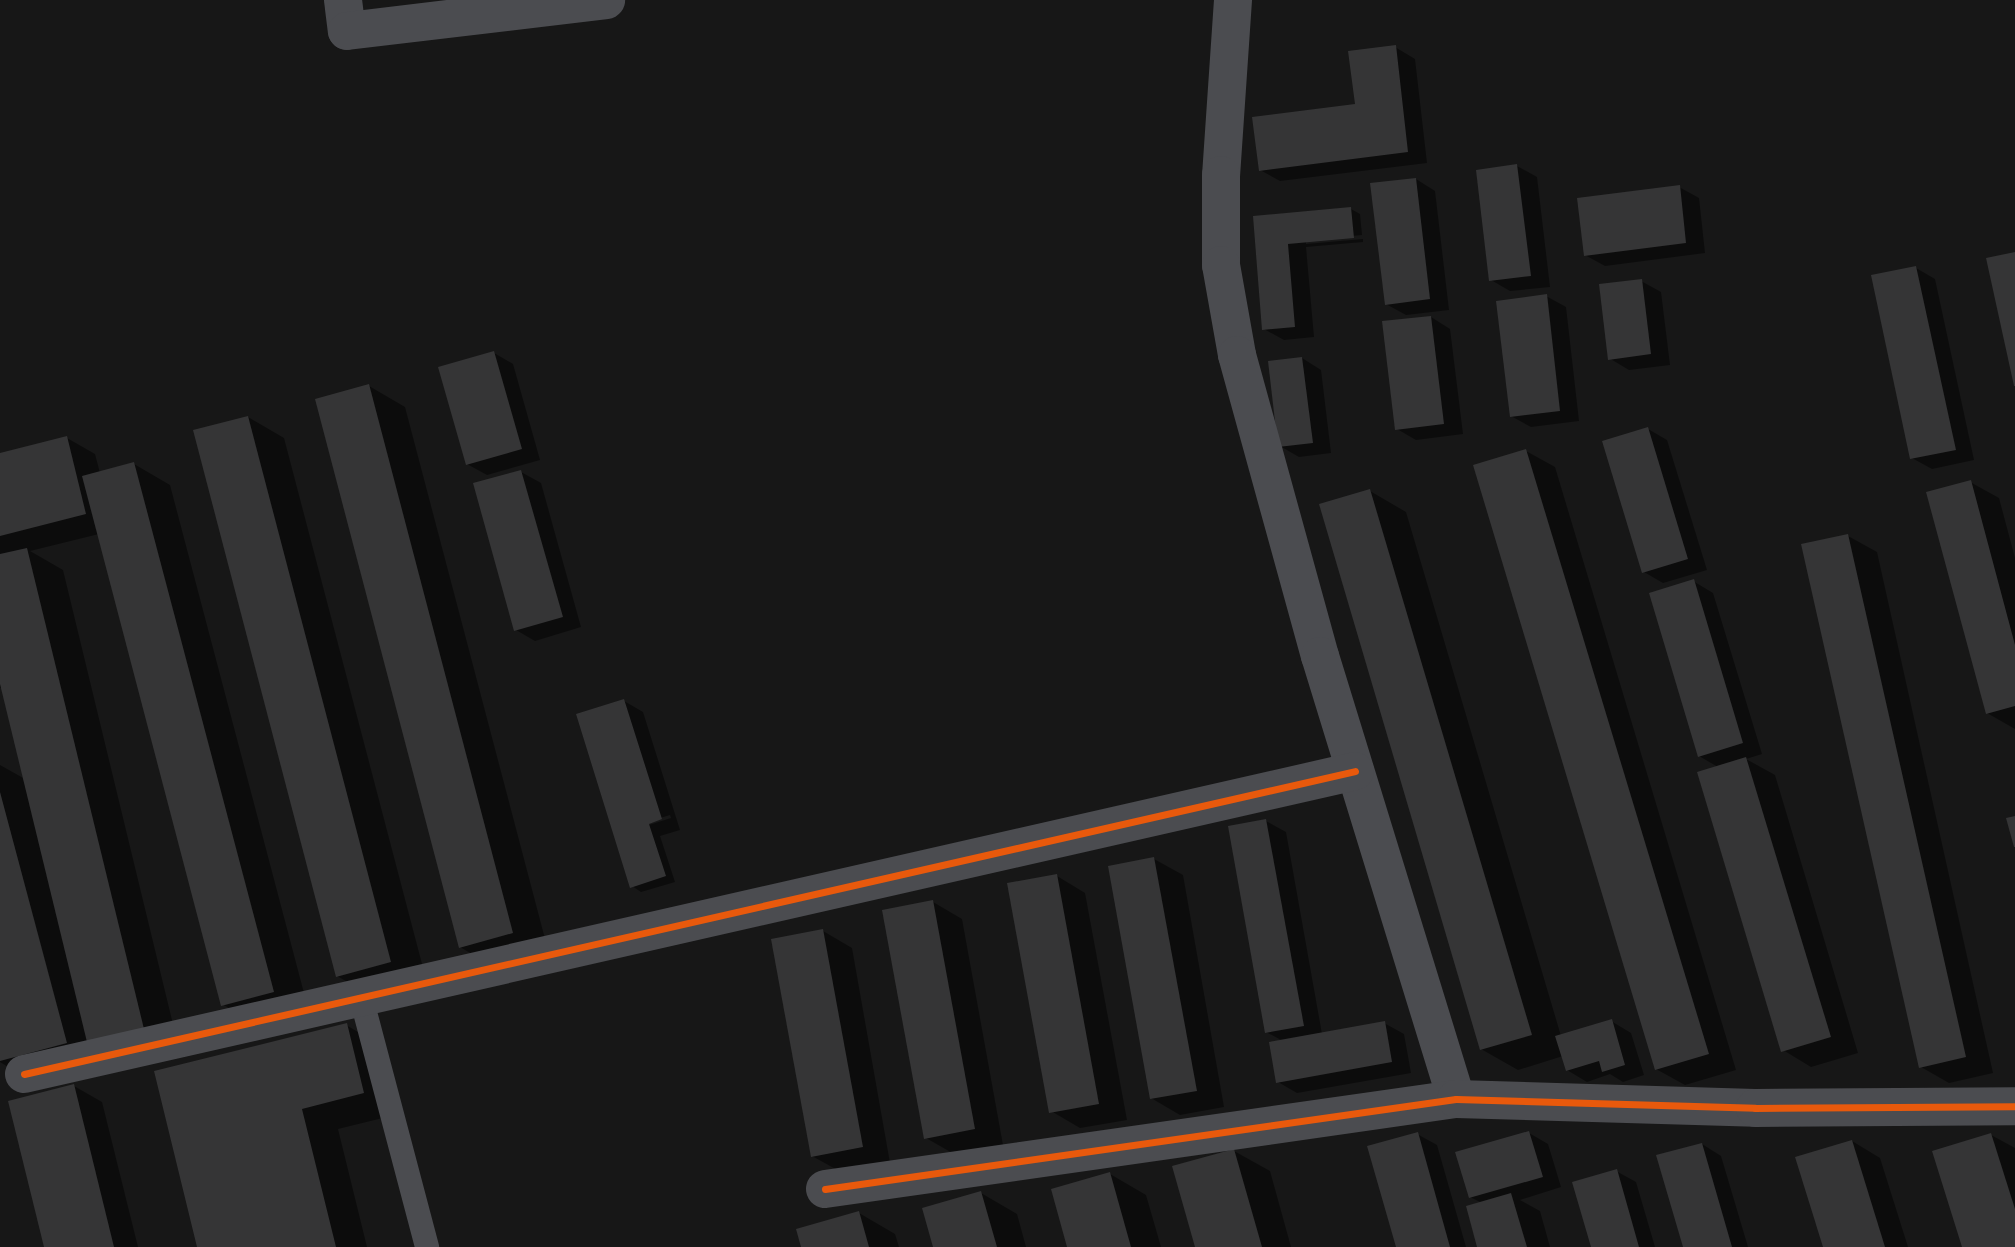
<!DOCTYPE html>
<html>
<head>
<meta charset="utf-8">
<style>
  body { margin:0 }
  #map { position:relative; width:2015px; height:1247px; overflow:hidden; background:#171717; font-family:Karla,sans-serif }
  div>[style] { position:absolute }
  .shadow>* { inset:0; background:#0007 }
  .building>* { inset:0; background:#353536 }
  .lane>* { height:24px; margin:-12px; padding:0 12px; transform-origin:12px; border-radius:12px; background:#4b4c50 }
  .street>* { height:38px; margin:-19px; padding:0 19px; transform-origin:19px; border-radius:19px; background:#4b4c50 }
  .cycleway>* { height:7px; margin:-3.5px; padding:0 3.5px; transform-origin:3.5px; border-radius:3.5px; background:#e8590c }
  span { translate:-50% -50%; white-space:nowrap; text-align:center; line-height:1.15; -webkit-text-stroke:6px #111113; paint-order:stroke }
</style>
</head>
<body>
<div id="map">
  <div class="shadow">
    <div style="clip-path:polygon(1395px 47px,1415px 59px,1427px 163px,1280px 181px,1260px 170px,1357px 106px)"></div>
    <div style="clip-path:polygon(1517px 166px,1537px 177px,1550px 287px,1510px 291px,1491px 280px)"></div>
    <div style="clip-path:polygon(1416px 179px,1435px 191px,1449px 310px,1406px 315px,1386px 304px)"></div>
    <div style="clip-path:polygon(1679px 187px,1699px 198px,1705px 253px,1605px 266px,1585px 255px)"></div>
    <div style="clip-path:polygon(1351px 209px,1360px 214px,1362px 235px,1306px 240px,1306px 244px,1363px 239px,1363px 242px,1306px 247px,1314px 337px,1284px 340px,1264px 329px,1255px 217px)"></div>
    <div style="clip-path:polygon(1916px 268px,1935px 279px,1974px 460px,1932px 469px,1912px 458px)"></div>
    <div style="clip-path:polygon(1641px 281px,1661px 292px,1670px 365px,1629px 370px,1609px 358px)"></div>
    <div style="clip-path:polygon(1546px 296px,1566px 307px,1579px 421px,1531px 427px,1511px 416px)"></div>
    <div style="clip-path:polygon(1431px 317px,1450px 329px,1463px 434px,1416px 440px,1397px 429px)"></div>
    <div style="clip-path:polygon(494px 353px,513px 364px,540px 460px,487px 475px,467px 464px)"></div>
    <div style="clip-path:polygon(1302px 358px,1321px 370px,1331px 453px,1299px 457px,1280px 446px)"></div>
    <div style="clip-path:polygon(369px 386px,405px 407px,549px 954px,496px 968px,460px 947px)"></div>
    <div style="clip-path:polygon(248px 417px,284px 438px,427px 983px,374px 997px,337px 976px)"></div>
    <div style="clip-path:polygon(1648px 429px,1667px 440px,1707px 570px,1663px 583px,1644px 572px)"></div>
    <div style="clip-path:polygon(67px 438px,95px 454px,100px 473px,134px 464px,170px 485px,309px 1012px,258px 1025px,222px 1004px,99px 534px,30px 551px,63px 570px,179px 1049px,33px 1082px,0 1062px,0 765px,25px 779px,3px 687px,0 688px,0 454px)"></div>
    <div style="clip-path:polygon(1526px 451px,1555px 467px,1736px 1070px,1685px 1085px,1656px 1069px)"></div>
    <div style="clip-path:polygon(521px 472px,541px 483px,581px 627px,535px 641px,516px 630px)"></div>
    <div style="clip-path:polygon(1970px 482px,1999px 498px,2015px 558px,2015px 729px,1987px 713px)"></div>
    <div style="clip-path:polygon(1370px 491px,1406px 512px,1561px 1036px,1611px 1021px,1631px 1033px,1644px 1075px,1623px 1082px,1610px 1074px,1587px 1082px,1567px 1070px,1563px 1056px,1518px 1070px,1481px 1049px)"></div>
    <div style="clip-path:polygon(1848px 536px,1877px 552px,1993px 1073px,1949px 1083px,1921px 1067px)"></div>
    <div style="clip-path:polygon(1693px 581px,1713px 593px,1762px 754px,1746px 759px,1775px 775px,1858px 1053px,1811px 1067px,1783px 1050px,1718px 767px,1699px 756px)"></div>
    <div style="clip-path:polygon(evenodd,624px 701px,643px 712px,680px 830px,660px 836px,675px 882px,641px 892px,632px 886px,578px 715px,624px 701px,670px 815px,671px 818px,627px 832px,627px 828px,670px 815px)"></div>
    <div style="clip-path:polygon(1266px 821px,1286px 832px,1322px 1034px,1384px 1023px,1404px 1034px,1411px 1073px,1297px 1093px,1278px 1082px,1283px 1041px,1266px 1032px)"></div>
    <div style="clip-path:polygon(1154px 859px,1183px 875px,1224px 1107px,1180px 1115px,1151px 1098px)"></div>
    <div style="clip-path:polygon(1057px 876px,1085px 893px,1127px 1120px,1080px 1128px,1051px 1111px)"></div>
    <div style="clip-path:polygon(933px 902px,962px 919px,1003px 1145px,954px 1154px,926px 1138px)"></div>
    <div style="clip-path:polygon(823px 931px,852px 948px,890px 1163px,841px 1172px,812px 1156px)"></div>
    <div style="clip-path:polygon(346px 1025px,382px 1046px,399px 1114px,338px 1129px,367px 1247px,198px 1247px)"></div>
    <div style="clip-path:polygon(74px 1086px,102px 1102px,138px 1247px,45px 1247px)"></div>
    <div style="clip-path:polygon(1529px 1133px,1548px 1144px,1561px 1187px,1520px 1200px,1540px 1211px,1550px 1247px,1479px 1247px,1482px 1203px,1470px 1197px)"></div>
    <div style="clip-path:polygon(1417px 1134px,1437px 1145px,1466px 1247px,1398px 1247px)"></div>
    <div style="clip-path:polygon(1991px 1135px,2015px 1148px,2015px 1247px,1964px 1247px)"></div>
    <div style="clip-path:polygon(1852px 1141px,1880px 1158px,1908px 1247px,1825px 1247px)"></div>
    <div style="clip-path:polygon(1702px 1144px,1721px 1156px,1748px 1247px,1684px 1247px)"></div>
    <div style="clip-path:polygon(1234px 1151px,1270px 1171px,1291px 1247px,1197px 1247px)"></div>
    <div style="clip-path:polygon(1616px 1171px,1636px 1182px,1655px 1247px,1593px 1247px)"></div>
    <div style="clip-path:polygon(1110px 1174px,1146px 1195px,1161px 1247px,1069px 1247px)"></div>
    <div style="clip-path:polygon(981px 1193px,1017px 1214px,1026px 1247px,935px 1247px)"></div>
    <div style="clip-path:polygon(859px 1213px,895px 1234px,899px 1247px,803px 1247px)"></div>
  </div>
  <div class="building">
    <div style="clip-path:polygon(1396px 45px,1408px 152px,1259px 171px,1252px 117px,1355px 104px,1348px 51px)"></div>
    <div style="clip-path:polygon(1517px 164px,1531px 276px,1489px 281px,1476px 170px)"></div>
    <div style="clip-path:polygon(1416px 178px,1430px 299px,1385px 305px,1370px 183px)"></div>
    <div style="clip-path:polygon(1680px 185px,1686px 243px,1584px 256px,1577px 198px)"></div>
    <div style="clip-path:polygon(1351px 207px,1354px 238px,1288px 244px,1295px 327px,1262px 330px,1253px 216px)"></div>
    <div style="clip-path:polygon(2015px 252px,2015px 386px,2014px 386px,1986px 258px)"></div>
    <div style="clip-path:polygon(1916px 266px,1956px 450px,1910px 459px,1871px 275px)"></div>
    <div style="clip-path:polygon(1642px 279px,1651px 354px,1608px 360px,1599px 284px)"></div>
    <div style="clip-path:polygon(1547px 294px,1560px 411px,1510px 417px,1496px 301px)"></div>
    <div style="clip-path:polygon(1431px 316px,1444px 424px,1395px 430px,1382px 321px)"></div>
    <div style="clip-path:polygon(494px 351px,522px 449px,466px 465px,438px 367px)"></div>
    <div style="clip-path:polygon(1302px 357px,1313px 443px,1278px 447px,1268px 361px)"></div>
    <div style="clip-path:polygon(369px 384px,513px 933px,459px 948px,315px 399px)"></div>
    <div style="clip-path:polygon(248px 416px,391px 962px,336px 977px,193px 430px)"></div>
    <div style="clip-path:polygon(1648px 427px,1688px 559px,1642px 573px,1602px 441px)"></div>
    <div style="clip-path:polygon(67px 436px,86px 514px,0 536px,0 453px)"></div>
    <div style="clip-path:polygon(1526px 449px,1709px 1054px,1655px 1070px,1473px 465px)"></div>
    <div style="clip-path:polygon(134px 462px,274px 992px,221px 1006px,82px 476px)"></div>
    <div style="clip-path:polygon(521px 470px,563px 617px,514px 631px,473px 483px)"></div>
    <div style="clip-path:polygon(1971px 480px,2015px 645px,2015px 706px,1986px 714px,1926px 492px)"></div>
    <div style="clip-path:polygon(1370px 489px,1532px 1035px,1480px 1050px,1319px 504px)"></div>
    <div style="clip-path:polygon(1848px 534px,1966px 1057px,1919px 1068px,1801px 544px)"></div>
    <div style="clip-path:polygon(27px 548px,144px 1029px,87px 1042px,0 684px,0 554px)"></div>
    <div style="clip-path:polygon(1694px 579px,1743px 743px,1698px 757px,1649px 593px)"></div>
    <div style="clip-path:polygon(624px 699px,662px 819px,649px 824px,666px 876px,630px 888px,576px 714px)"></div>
    <div style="clip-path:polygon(1746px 757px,1831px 1037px,1781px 1052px,1697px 772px)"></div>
    <div style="clip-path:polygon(0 792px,67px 1043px,0 1061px)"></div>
    <div style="clip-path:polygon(2015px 816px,2015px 847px,2014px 847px,2006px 818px)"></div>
    <div style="clip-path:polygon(1266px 819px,1304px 1026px,1265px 1033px,1228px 826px)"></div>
    <div style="clip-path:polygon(1154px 857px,1197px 1091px,1150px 1099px,1108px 866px)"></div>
    <div style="clip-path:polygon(1057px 874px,1099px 1104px,1049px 1113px,1007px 883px)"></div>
    <div style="clip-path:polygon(933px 900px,975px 1129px,924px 1139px,882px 910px)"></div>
    <div style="clip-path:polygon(823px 929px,863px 1147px,811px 1157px,771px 939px)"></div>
    <div style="clip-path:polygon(1612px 1019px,1625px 1065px,1602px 1072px,1599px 1061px,1566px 1071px,1555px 1036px)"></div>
    <div style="clip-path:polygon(1385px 1021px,1392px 1062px,1276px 1083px,1269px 1042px)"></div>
    <div style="clip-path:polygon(347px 1023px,364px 1093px,302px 1109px,336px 1247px,197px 1247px,154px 1071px)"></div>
    <div style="clip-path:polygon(74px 1084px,114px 1247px,44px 1247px,8px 1101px)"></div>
    <div style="clip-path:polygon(1529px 1131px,1543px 1177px,1469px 1198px,1455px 1152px)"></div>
    <div style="clip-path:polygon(1418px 1132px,1450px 1247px,1396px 1247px,1367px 1146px)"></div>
    <div style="clip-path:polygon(1991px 1133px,2015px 1209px,2015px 1247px,1962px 1247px,1932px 1151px)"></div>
    <div style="clip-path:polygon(1852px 1140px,1885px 1247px,1823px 1247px,1795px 1157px)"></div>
    <div style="clip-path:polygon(1702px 1143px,1732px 1247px,1683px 1247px,1656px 1155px)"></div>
    <div style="clip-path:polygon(1234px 1149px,1262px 1247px,1195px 1247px,1172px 1166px)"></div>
    <div style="clip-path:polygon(1617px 1169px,1639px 1247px,1591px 1247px,1572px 1182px)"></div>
    <div style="clip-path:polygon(1110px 1172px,1131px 1247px,1067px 1247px,1051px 1189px)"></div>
    <div style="clip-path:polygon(981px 1191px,997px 1247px,933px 1247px,922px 1208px)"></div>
    <div style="clip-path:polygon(1511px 1193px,1527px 1247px,1477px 1247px,1466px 1206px)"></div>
    <div style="clip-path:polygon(859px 1211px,869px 1247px,801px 1247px,796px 1229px)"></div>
  </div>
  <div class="lane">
    <div style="left:361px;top:997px;width:259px;rotate:75.2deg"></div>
  </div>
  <div class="street">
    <div style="left:343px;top:0;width:31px;rotate:83deg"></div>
    <div style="left:347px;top:31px;width:261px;rotate:-6.8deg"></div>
    <div style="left:1233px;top:0;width:175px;rotate:93.9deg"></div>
    <div style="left:1221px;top:175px;width:90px;rotate:90deg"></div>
    <div style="left:1221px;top:265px;width:91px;rotate:79.9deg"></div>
    <div style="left:1237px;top:355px;width:312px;rotate:74.6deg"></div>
    <div style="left:1320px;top:656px;width:463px;rotate:72.9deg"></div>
    <div style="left:24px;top:1074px;width:1365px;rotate:-12.82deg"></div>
    <div style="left:825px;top:1189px;width:637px;rotate:-8.12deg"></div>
    <div style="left:1456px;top:1099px;width:299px;rotate:1.7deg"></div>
    <div style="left:1755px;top:1108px;width:260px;rotate:-0.4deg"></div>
  </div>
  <div class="cycleway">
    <div style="left:24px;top:1074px;width:1365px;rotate:-12.82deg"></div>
    <div style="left:825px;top:1189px;width:637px;rotate:-8.12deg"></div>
    <div style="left:1456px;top:1099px;width:299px;rotate:1.7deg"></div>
    <div style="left:1755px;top:1108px;width:260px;rotate:-0.4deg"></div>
  </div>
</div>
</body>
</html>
